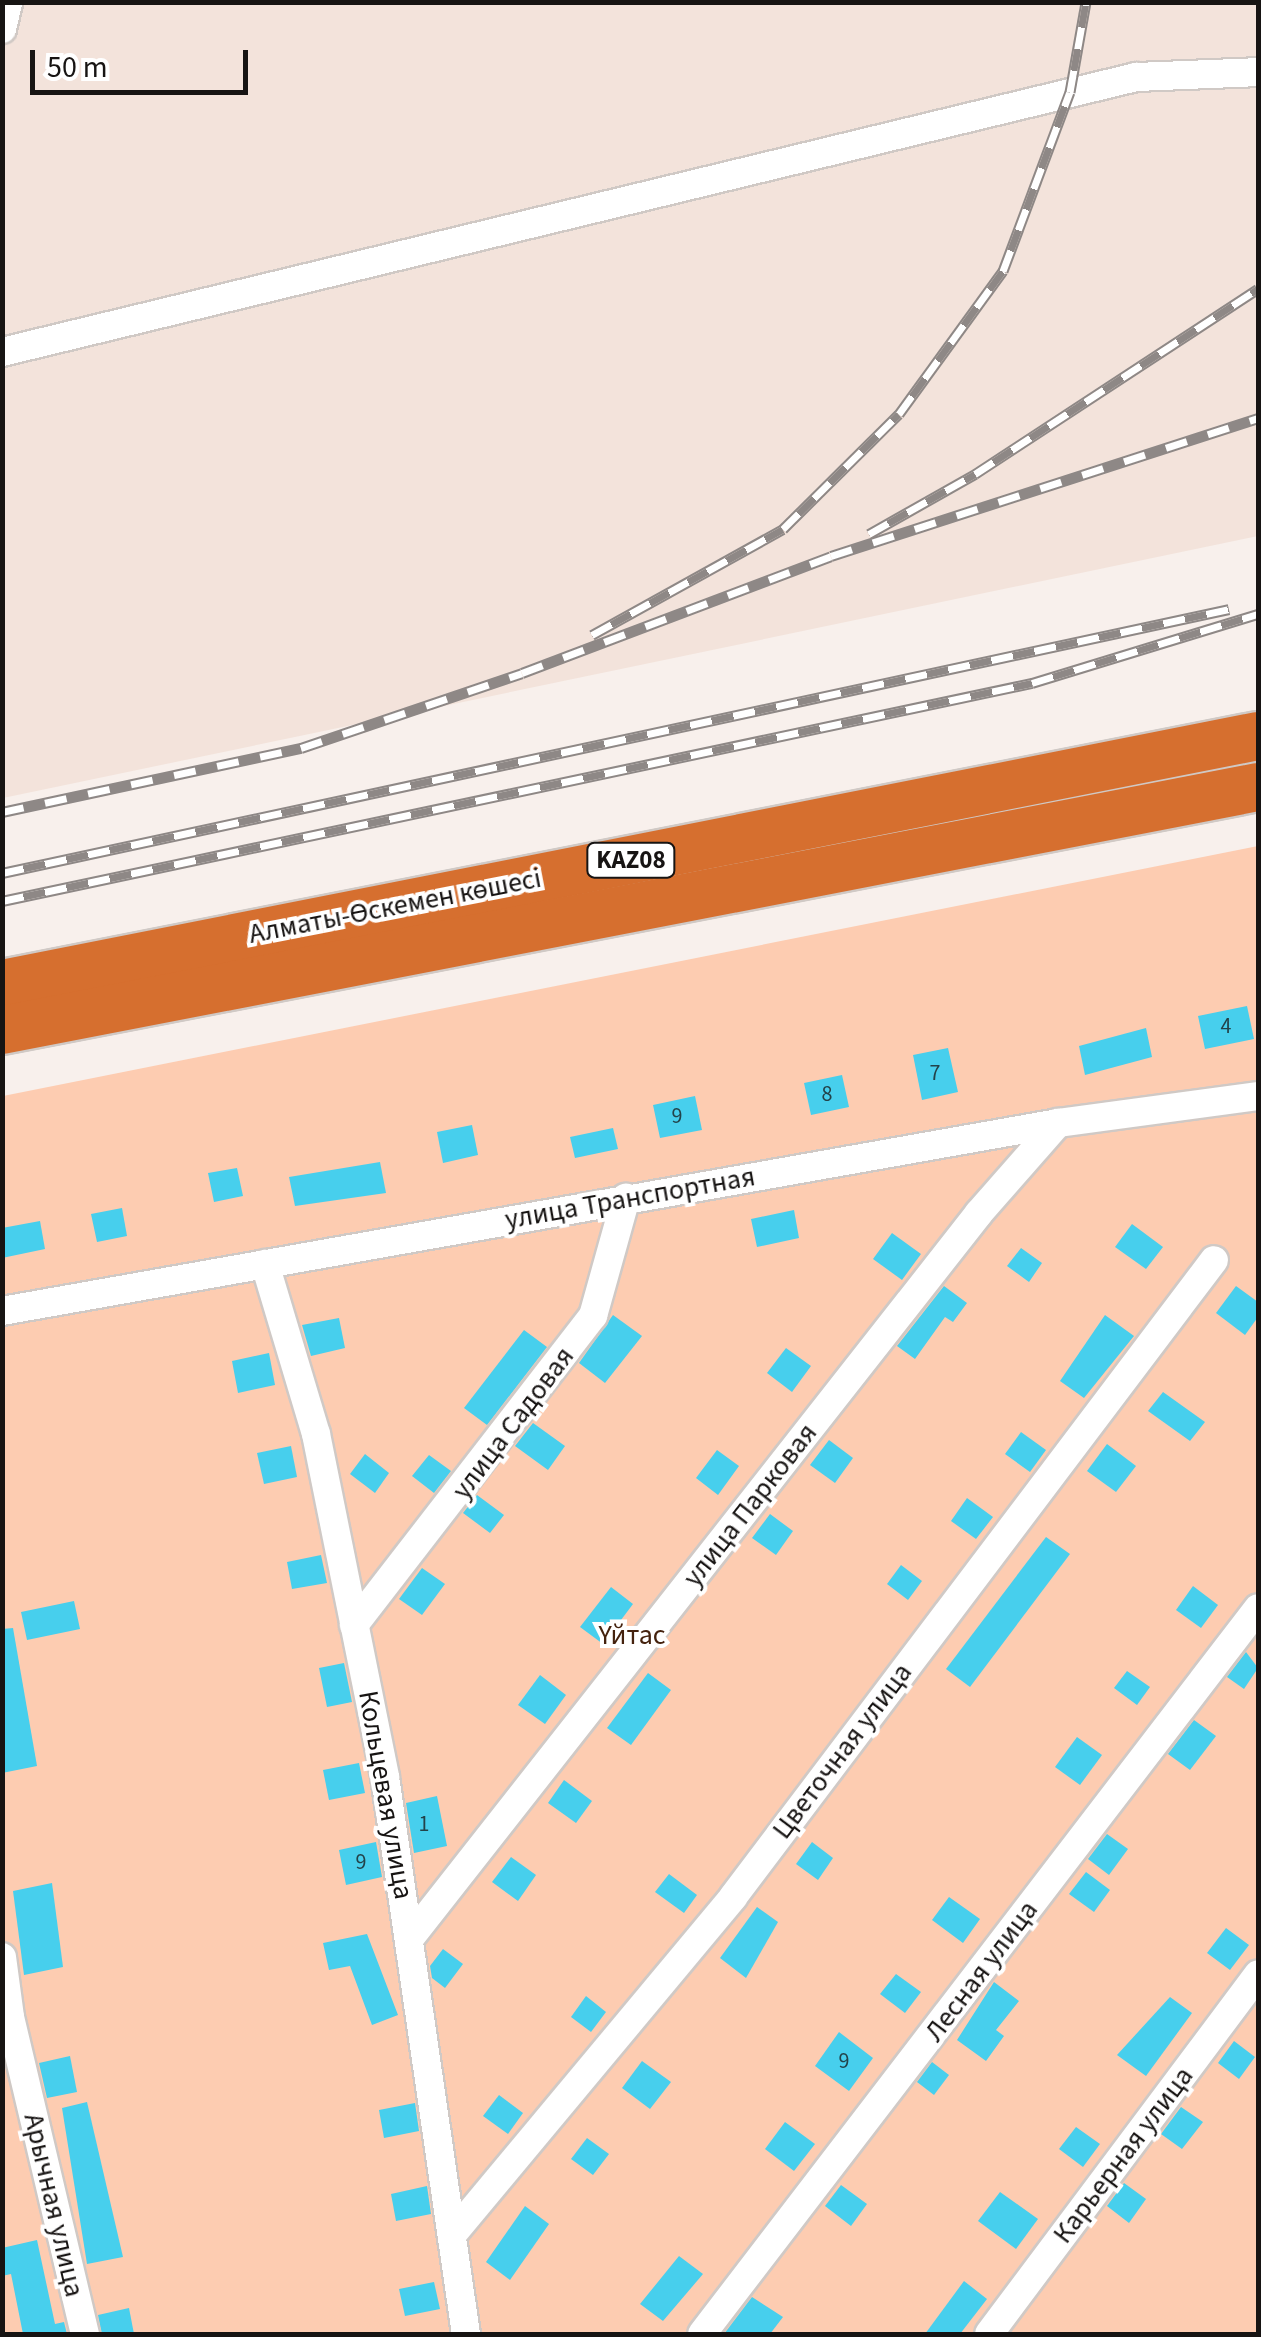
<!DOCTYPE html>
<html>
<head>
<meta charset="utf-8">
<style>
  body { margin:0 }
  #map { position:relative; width:1261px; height:2337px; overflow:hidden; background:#f8f0ec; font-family:"Source Sans 3",sans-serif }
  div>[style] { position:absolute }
  .built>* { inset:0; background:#f3e3db }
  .green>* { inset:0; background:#fdccb1 }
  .building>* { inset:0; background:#47cfed }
  .roads { filter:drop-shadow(2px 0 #d0c9c5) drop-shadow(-2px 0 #d0c9c5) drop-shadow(0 2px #d0c9c5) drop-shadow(0 -2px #d0c9c5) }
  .street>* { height:28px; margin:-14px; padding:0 14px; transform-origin:14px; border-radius:14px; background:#fff }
  .highway>* { height:48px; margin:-24px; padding:0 24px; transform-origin:24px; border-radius:24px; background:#d66f2f }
  .rail>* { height:11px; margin-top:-5.5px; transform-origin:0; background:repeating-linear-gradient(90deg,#fff 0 22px,#8e8886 0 44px); box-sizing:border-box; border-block:2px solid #8e8886 }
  span { translate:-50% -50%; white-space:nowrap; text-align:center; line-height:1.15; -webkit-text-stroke:8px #fff; paint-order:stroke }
  .number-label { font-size:22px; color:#23434a }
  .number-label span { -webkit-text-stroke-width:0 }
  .shield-label span { padding:2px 8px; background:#fff; border:2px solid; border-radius:8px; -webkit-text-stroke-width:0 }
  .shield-label { font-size:25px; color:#171413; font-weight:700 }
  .street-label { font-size:28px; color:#171413 }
  .park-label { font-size:28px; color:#44220e }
  .frame { position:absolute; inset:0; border:5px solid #171413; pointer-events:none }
  .scale { position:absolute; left:30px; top:50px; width:218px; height:45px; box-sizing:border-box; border:5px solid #171413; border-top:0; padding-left:12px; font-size:30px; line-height:35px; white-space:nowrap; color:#171413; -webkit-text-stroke:8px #fff; paint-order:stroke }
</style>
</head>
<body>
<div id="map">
  <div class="built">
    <div style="clip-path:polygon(3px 3px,1258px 3px,1258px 536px,3px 798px)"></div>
  </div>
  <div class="green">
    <div style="clip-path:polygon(1258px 846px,1258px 2334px,3px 2334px,3px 1096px)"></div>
  </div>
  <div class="building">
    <div style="clip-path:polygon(1247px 1006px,1254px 1039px,1205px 1049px,1198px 1016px)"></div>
    <div style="clip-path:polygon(1146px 1028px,1152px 1057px,1085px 1075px,1079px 1046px)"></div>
    <div style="clip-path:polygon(948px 1048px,958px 1092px,922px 1100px,913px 1055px)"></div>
    <div style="clip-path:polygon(842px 1075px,849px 1107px,811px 1115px,804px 1083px)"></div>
    <div style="clip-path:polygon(695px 1096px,702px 1130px,660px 1138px,653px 1105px)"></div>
    <div style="clip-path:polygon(472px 1125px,478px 1155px,443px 1163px,437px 1132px)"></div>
    <div style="clip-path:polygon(613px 1128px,618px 1149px,575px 1158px,570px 1137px)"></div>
    <div style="clip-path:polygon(380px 1162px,386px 1193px,295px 1206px,289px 1177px)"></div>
    <div style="clip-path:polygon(237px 1168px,243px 1196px,214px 1202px,208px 1173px)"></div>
    <div style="clip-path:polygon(122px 1208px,127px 1236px,97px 1242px,91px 1214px)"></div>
    <div style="clip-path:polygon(794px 1210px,799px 1238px,757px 1247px,751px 1219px)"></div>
    <div style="clip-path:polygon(40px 1221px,45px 1249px,2px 1258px,2px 1228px)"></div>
    <div style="clip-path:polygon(1132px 1224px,1163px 1247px,1146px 1269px,1115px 1247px)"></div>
    <div style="clip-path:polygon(892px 1233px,921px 1254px,902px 1280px,873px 1259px)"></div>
    <div style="clip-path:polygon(1021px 1248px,1042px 1263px,1029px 1282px,1007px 1266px)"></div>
    <div style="clip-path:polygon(944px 1286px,967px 1303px,953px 1322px,945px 1317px,915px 1359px,897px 1346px)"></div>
    <div style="clip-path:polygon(1236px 1286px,1258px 1302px,1258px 1317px,1245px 1335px,1216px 1313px)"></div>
    <div style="clip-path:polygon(613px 1315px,642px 1336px,605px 1383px,579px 1363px)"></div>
    <div style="clip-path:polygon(1105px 1315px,1134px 1336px,1084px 1398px,1060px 1381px)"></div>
    <div style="clip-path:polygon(339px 1318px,345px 1348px,311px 1356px,302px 1325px)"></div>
    <div style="clip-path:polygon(524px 1330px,547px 1347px,487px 1425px,464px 1408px)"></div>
    <div style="clip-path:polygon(786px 1348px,811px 1366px,792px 1392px,767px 1373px)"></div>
    <div style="clip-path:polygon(269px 1353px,275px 1385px,238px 1393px,232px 1361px)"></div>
    <div style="clip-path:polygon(1163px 1392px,1205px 1422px,1190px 1441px,1148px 1411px)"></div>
    <div style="clip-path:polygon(533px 1423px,565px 1446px,548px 1470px,515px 1446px)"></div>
    <div style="clip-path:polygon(1021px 1432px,1046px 1450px,1030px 1472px,1005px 1454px)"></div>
    <div style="clip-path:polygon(829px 1440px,853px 1458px,835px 1483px,810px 1465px)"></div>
    <div style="clip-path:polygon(1107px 1444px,1136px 1466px,1116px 1492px,1087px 1471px)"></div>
    <div style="clip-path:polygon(291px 1446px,297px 1477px,264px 1484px,257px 1453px)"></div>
    <div style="clip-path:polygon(717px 1450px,739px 1466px,718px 1495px,696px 1478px)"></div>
    <div style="clip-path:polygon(365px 1454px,389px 1473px,375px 1493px,350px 1474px)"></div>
    <div style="clip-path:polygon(429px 1455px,451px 1471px,434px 1493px,412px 1476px)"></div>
    <div style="clip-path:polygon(477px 1495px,504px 1515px,490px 1533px,463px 1513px)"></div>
    <div style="clip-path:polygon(967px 1498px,993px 1517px,976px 1539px,951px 1521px)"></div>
    <div style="clip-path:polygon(770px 1514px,793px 1531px,776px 1555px,752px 1538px)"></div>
    <div style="clip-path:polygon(1046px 1537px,1070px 1554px,970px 1687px,946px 1669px)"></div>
    <div style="clip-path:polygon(321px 1555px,327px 1583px,292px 1589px,287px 1562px)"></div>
    <div style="clip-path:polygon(901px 1565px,922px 1581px,908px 1600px,887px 1584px)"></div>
    <div style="clip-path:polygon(422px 1568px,445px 1584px,422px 1615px,399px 1599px)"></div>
    <div style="clip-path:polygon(1193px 1586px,1218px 1605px,1201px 1628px,1176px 1610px)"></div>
    <div style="clip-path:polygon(611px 1587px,633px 1604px,603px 1644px,580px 1627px)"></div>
    <div style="clip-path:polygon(74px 1601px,80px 1629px,27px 1640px,21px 1612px)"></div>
    <div style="clip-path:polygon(13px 1628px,37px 1766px,2px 1773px,2px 1629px)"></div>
    <div style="clip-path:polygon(1246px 1652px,1258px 1668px,1244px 1689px,1227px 1677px)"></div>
    <div style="clip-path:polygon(344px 1663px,352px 1702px,327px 1707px,319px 1668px)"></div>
    <div style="clip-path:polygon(1127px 1671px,1150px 1687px,1137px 1705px,1114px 1688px)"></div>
    <div style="clip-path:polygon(648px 1673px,671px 1690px,631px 1745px,607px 1728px)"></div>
    <div style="clip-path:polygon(540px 1675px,566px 1695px,545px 1724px,518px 1705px)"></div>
    <div style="clip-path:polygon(1194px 1720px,1216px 1736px,1190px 1770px,1168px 1754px)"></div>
    <div style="clip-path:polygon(1077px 1737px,1102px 1755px,1080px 1785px,1055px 1767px)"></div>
    <div style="clip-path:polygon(359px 1763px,365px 1793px,329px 1800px,323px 1770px)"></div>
    <div style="clip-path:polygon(564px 1780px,592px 1801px,576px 1823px,548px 1803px)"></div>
    <div style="clip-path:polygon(437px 1796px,447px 1846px,414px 1853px,406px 1803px)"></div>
    <div style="clip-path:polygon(1107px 1834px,1128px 1849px,1109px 1875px,1088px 1859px)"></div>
    <div style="clip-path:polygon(376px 1842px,382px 1877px,346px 1885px,339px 1850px)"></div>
    <div style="clip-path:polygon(812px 1842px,833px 1858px,818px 1880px,796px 1864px)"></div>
    <div style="clip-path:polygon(511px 1857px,536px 1875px,518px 1901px,492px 1882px)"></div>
    <div style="clip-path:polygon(1086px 1872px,1110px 1890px,1094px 1912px,1069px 1894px)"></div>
    <div style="clip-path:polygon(669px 1874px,697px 1895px,684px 1913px,655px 1892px)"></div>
    <div style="clip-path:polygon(52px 1883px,63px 1967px,24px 1975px,13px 1891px)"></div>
    <div style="clip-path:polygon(949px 1897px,980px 1919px,963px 1943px,932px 1920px)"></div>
    <div style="clip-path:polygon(757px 1907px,778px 1922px,746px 1978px,720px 1958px)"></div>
    <div style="clip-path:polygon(1226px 1928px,1249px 1945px,1230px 1970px,1207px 1953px)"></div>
    <div style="clip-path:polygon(367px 1934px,398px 2015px,372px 2025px,350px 1966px,329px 1970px,323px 1943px)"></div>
    <div style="clip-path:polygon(443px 1949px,463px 1964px,445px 1988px,432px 1978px,430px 1966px)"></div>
    <div style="clip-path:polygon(896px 1974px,921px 1992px,905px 2013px,880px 1994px)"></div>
    <div style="clip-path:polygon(994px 1982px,1019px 2001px,996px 2030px,1004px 2036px,986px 2061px,957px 2040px)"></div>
    <div style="clip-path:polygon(586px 1996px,606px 2012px,591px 2032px,571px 2017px)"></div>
    <div style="clip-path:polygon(1170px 1997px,1192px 2013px,1146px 2076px,1117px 2055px)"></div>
    <div style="clip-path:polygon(839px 2032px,873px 2058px,849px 2091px,815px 2066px)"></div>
    <div style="clip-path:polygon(1234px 2041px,1255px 2057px,1239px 2079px,1218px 2063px)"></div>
    <div style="clip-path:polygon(70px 2056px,77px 2092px,47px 2098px,39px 2063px)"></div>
    <div style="clip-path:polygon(642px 2061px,671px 2082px,650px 2109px,622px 2088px)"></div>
    <div style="clip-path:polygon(932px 2062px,949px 2075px,934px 2095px,917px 2082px)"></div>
    <div style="clip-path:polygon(499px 2095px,523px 2113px,508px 2134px,483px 2116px)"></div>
    <div style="clip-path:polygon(87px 2102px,123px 2257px,87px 2264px,62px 2108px)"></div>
    <div style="clip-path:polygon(415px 2103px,419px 2131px,384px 2138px,379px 2110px)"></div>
    <div style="clip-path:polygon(1181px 2107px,1203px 2122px,1182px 2149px,1161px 2134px)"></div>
    <div style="clip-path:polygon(785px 2122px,815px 2144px,794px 2171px,765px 2149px)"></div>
    <div style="clip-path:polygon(1076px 2127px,1100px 2144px,1083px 2167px,1059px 2149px)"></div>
    <div style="clip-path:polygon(587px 2138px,609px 2154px,593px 2175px,571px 2159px)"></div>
    <div style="clip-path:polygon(1124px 2183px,1146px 2199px,1129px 2223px,1107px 2206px)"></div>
    <div style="clip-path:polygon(841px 2185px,867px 2204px,851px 2226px,825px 2206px)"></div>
    <div style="clip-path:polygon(427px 2186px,431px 2214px,396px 2221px,391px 2194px)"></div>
    <div style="clip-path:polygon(1000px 2192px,1038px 2219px,1016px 2249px,978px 2221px)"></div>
    <div style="clip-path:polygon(525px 2206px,549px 2224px,510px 2280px,486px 2262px)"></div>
    <div style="clip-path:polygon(37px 2240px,55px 2324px,64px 2322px,67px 2334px,23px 2334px,11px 2274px,2px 2276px,2px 2248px)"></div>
    <div style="clip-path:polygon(679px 2256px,703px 2274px,663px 2321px,640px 2304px)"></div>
    <div style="clip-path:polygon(964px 2281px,987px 2299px,960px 2334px,925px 2334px)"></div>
    <div style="clip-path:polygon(434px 2282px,440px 2309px,405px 2316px,399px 2289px)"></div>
    <div style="clip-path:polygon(752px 2297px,783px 2317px,770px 2334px,724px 2334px)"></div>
    <div style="clip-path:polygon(129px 2308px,134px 2334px,102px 2334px,98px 2315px)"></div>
  </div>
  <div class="roads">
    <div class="street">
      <div style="left:2px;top:29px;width:28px;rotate:-77deg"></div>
      <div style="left:2px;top:352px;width:1167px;rotate:-13.63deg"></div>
      <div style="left:1136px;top:77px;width:122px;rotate:-2.3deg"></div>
      <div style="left:265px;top:1264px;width:177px;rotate:73.3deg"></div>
      <div style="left:316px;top:1434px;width:350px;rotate:78.6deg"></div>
      <div style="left:385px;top:1777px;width:563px;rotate:81.73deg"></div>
      <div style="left:2px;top:1311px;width:1073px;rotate:-10.09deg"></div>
      <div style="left:1058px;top:1123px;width:202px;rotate:-7.7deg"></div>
      <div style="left:354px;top:1625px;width:391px;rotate:-52.3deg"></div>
      <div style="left:593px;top:1316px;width:123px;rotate:-74.4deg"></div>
      <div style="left:410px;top:1938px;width:922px;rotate:-51.87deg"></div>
      <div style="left:979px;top:1213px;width:120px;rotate:-48.7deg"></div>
      <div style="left:2px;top:1957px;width:61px;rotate:82.4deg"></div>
      <div style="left:10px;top:2017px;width:326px;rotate:76.7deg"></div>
      <div style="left:456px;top:2230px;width:433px;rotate:-50.2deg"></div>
      <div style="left:733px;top:1897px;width:798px;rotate:-52.94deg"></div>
      <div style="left:702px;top:2334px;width:914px;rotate:-52.55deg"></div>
      <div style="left:989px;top:2334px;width:449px;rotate:-53.2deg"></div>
    </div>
    <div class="highway">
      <div style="left:2px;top:984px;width:1280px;rotate:-11.17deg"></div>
      <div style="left:2px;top:1030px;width:1279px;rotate:-10.95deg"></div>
    </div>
  </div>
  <div class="rail">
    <div style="left:869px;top:534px;width:122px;rotate:-29.5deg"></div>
    <div style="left:975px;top:474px;width:338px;rotate:-33.2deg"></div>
    <div style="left:592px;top:635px;width:218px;rotate:-29deg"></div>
    <div style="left:783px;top:529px;width:163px;rotate:-44.8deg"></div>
    <div style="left:899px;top:414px;width:177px;rotate:-54deg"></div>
    <div style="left:1003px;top:271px;width:191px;rotate:-69.5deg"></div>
    <div style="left:1070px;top:92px;width:91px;rotate:-79.9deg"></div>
    <div style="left:2px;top:812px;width:306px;rotate:-12.1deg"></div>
    <div style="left:301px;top:748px;width:233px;rotate:-18.7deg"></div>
    <div style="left:522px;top:673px;width:330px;rotate:-20.7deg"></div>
    <div style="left:831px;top:556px;width:449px;rotate:-17.9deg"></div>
    <div style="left:2px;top:873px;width:1255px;rotate:-12.14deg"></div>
    <div style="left:2px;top:901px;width:1053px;rotate:-11.95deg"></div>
    <div style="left:1032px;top:683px;width:236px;rotate:-17deg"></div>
  </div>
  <div class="number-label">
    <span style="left:1226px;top:1027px">4</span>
    <span style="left:935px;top:1074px">7</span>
    <span style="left:827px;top:1095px">8</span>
    <span style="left:677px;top:1117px">9</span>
    <span style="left:424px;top:1825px">1</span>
    <span style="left:361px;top:1863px">9</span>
    <span style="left:844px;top:2062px">9</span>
  </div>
  <div class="shield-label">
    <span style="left:631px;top:860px">KAZ08</span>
  </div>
  <div class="street-label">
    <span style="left:395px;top:906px;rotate:-11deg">Алматы-Өскемен көшесі</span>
    <span style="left:630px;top:1198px;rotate:-10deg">улица Транспортная</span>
    <span style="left:513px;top:1423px;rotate:-53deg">улица Садовая</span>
    <span style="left:750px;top:1505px;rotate:-52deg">улица Парковая</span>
    <span style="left:842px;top:1751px;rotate:-53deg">Цветочная улица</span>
    <span style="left:386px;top:1795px;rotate:80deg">Кольцевая улица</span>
    <span style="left:981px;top:1971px;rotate:-53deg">Лесная улица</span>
    <span style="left:1123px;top:2155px;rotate:-53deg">Карьерная улица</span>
    <span style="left:54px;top:2205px;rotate:77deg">Арычная улица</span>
  </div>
  <div class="park-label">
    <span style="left:632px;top:1635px">Үйтас</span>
  </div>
  <div class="frame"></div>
  <div class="scale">50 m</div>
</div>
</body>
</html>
